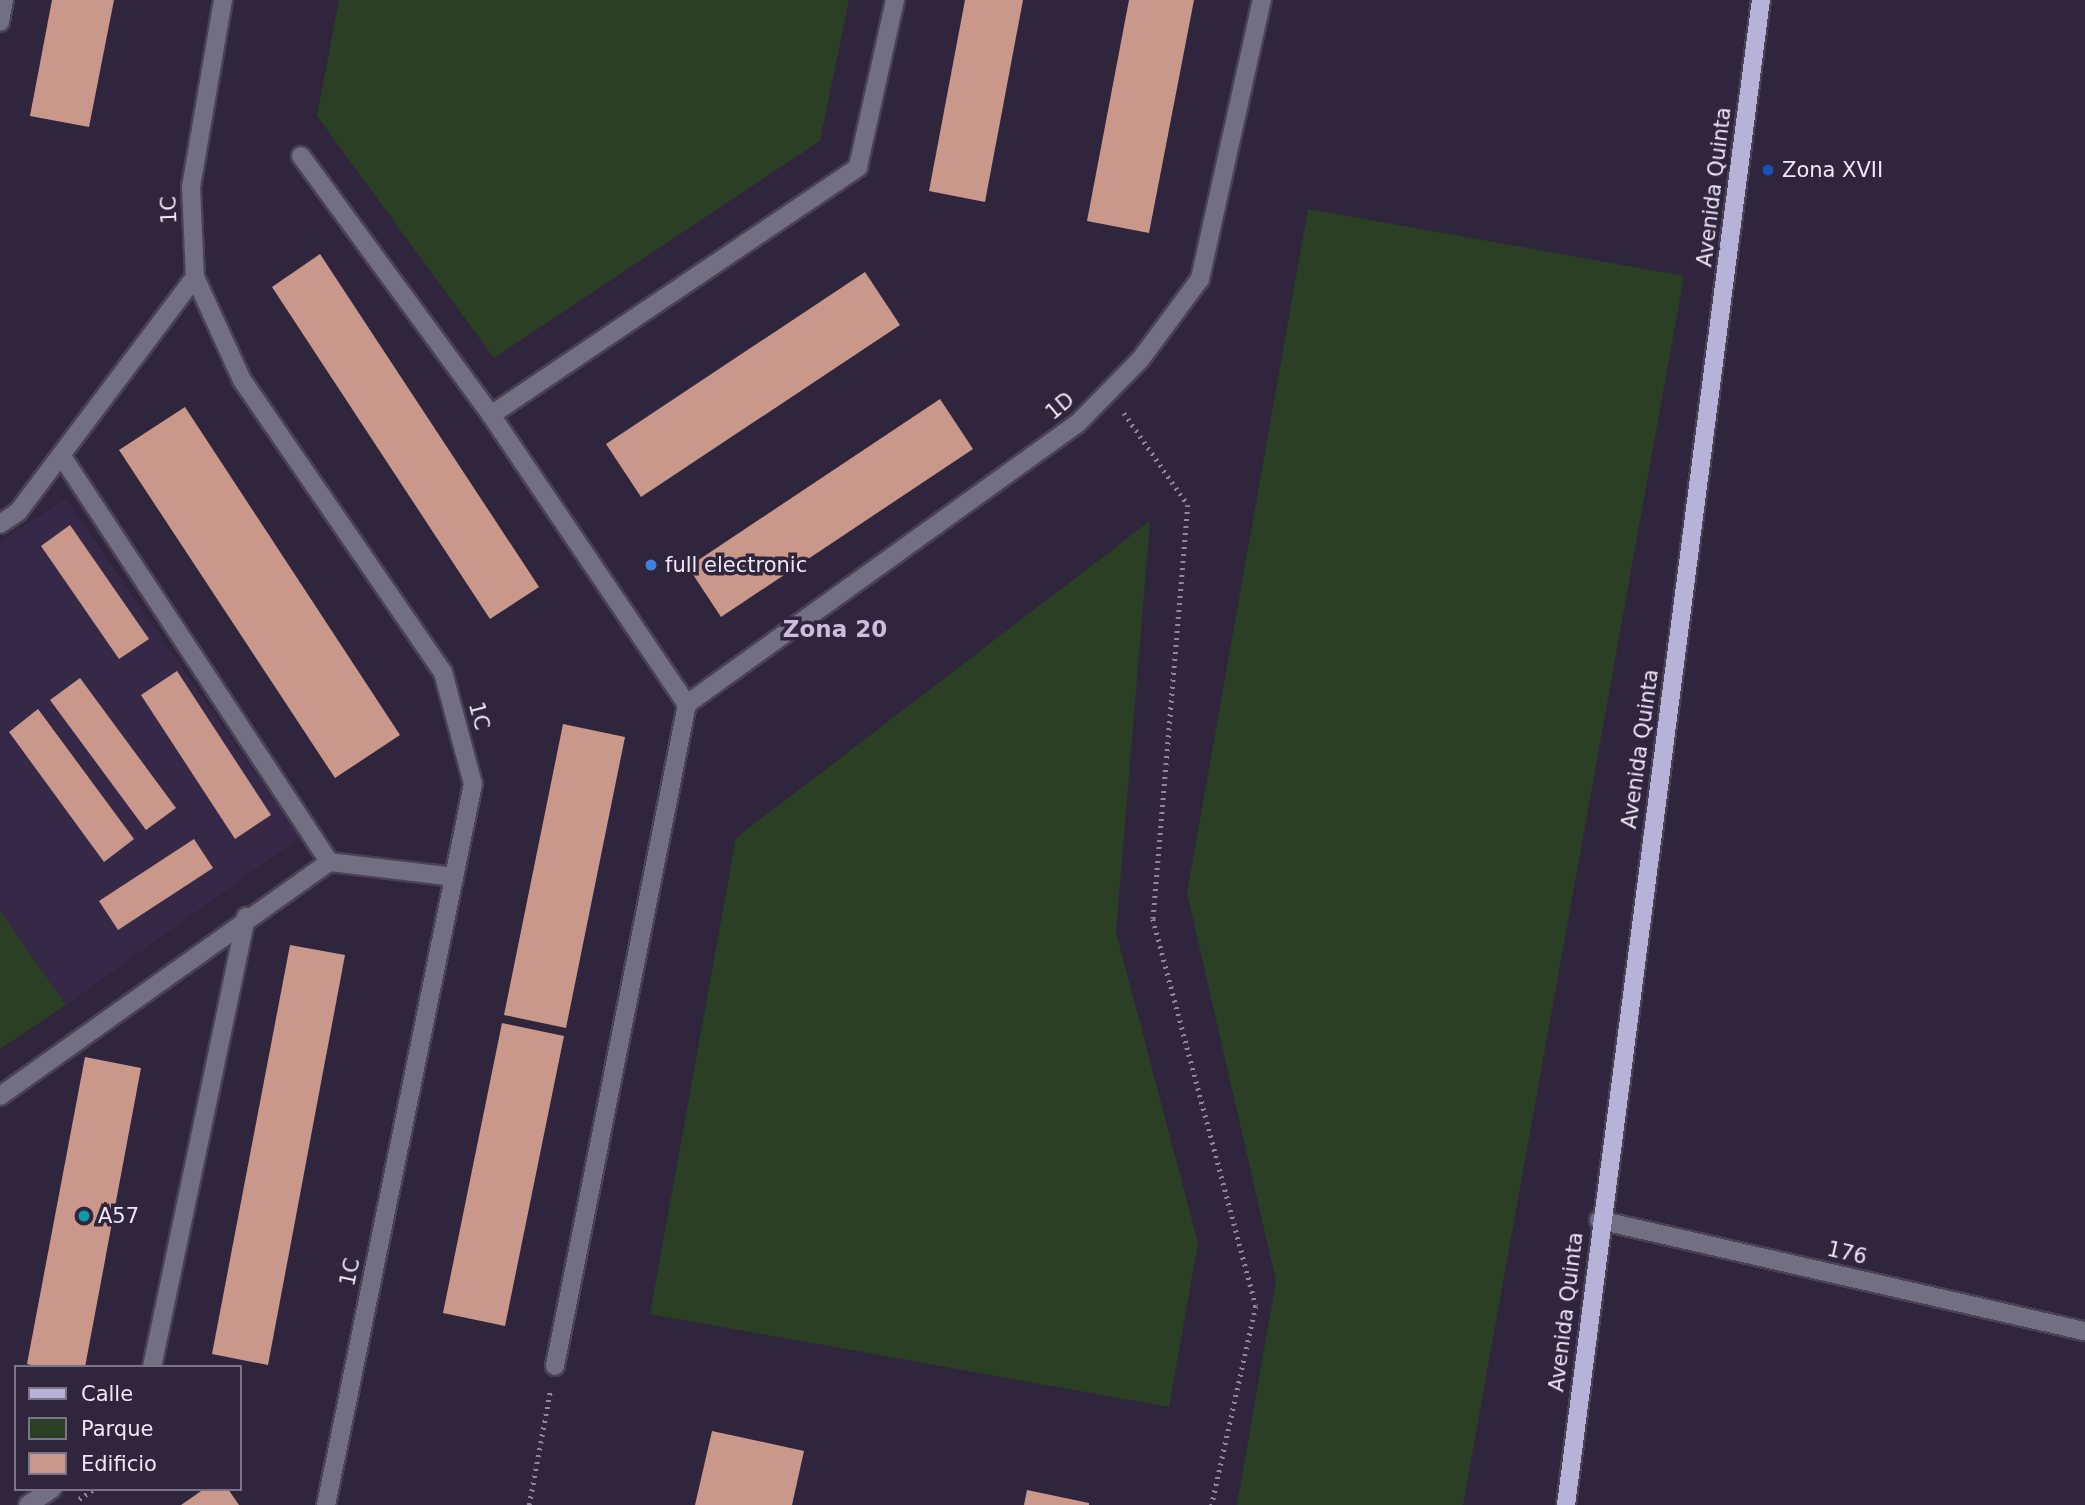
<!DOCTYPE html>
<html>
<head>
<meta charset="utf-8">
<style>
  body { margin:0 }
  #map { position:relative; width:2085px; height:1505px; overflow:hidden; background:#2f263d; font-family:"DejaVu Sans",sans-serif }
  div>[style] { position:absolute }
  .built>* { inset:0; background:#362947 }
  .green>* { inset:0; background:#2a3f23 }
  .building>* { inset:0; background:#ca988b }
  .path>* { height:4.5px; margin-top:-2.25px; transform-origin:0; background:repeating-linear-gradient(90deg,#8f889b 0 2px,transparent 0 7px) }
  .roads { filter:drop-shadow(2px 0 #4a4157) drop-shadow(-2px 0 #4a4157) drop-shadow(0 2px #4a4157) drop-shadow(0 -2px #4a4157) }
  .minor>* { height:18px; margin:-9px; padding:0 9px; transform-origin:9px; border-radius:9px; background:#716f81 }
  .major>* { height:18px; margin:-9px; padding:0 9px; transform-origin:9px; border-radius:9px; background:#b7b2d8 }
  .dots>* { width:19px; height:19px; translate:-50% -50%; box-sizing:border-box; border:4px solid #2f263d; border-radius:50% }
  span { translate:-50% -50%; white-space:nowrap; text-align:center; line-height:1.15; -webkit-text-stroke:7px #2f263d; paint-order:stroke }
  .poi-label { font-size:21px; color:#ede7f7 }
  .left { translate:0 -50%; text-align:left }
  .street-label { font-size:21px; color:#ede7f7 }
  .neighbourhood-label { font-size:23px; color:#cabedd; font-weight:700 }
  .legend { position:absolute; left:14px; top:1365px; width:228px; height:126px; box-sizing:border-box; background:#2f263d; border:2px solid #7b7387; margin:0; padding:9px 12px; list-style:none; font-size:21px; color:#ede7f7 }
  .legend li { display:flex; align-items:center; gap:14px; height:35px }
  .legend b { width:35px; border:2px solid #7b7387 }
</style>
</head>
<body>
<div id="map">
  <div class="built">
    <div style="clip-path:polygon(66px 499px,299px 838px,66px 1005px,0 911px,0 541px)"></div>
  </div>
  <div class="green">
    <div style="clip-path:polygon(339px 0,849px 0,820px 141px,494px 358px,317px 116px)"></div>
    <div style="clip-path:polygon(1308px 209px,1684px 276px,1463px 1505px,1237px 1505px,1276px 1281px,1187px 893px)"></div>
    <div style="clip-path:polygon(1150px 521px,1116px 932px,1198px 1243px,1169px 1407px,650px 1314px,736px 838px)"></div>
    <div style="clip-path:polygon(0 911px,66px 1005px,0 1049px)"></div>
  </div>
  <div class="building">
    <div style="clip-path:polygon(52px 0,114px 0,89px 127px,30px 116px)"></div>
    <div style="clip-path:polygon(965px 0,1023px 0,985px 202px,929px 191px)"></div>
    <div style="clip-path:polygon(1129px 0,1194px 0,1149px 233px,1087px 221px)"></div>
    <div style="clip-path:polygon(320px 254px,539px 587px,490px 619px,272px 287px)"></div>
    <div style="clip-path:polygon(865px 272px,900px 325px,641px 497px,606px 444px)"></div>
    <div style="clip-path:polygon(940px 399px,973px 449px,721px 617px,688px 567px)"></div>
    <div style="clip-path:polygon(185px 407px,400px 735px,335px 778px,119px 450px)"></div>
    <div style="clip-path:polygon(70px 525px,149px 639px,119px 659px,41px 546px)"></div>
    <div style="clip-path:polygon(177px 671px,271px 815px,235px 839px,141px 695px)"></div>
    <div style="clip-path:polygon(80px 678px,176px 808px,146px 830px,50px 700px)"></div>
    <div style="clip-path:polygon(38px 709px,134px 839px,104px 862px,9px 732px)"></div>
    <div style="clip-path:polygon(563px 724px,625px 737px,566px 1028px,504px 1015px)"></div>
    <div style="clip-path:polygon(194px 839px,213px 868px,118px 930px,99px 901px)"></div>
    <div style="clip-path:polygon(290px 945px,345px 955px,268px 1365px,212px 1354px)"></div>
    <div style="clip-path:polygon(502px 1023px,564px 1036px,505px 1326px,443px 1313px)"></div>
    <div style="clip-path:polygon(85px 1057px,141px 1068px,85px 1367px,40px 1367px,27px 1364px)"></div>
    <div style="clip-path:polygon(712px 1431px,804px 1451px,792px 1505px,695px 1505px)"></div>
    <div style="clip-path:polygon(204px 1489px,228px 1489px,239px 1505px,181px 1505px)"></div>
    <div style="clip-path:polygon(1027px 1490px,1089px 1503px,1089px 1505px,1024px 1505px)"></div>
  </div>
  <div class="path">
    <div style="left:1124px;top:413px;width:112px;rotate:55.2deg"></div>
    <div style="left:1188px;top:505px;width:415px;rotate:94.8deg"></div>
    <div style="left:1153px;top:919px;width:400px;rotate:75.1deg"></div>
    <div style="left:1256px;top:1306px;width:204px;rotate:102.5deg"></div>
    <div style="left:79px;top:1499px;width:18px;rotate:-34deg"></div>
    <div style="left:529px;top:1505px;width:115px;rotate:-79.5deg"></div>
  </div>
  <div class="roads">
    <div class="minor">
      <div style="left:223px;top:0;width:190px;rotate:99.7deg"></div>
      <div style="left:191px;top:187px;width:90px;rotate:87.5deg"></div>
      <div style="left:195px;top:277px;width:113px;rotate:65.5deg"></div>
      <div style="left:242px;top:380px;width:354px;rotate:55.5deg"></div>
      <div style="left:443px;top:672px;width:116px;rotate:75deg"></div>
      <div style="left:473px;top:784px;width:736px;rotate:101.52deg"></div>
      <div style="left:0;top:22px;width:22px;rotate:-80deg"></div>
      <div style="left:301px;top:156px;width:321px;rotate:53.7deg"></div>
      <div style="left:491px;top:415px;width:349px;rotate:55.9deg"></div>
      <div style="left:687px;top:704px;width:675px;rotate:101.28deg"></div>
      <div style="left:491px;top:415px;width:443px;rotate:-34deg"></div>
      <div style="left:858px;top:167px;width:171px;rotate:-77.5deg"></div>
      <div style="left:61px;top:455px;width:487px;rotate:56.6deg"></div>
      <div style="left:0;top:524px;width:22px;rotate:-34deg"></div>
      <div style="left:18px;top:512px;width:294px;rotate:-53deg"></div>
      <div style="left:687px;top:704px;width:480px;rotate:-35.7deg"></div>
      <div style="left:1077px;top:424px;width:90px;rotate:-45.5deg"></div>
      <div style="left:1140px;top:360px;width:101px;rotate:-53.5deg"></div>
      <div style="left:1200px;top:279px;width:286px;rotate:-77.5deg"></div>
      <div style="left:0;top:1096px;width:404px;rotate:-35.4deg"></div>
      <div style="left:329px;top:862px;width:126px;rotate:6.8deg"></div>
      <div style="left:1599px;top:1220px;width:499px;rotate:12.9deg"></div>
      <div style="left:152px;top:1367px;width:460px;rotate:-78.2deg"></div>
      <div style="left:28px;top:1505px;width:29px;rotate:-34deg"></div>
    </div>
    <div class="major">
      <div style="left:1566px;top:1505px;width:1518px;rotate:-82.62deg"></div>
    </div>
  </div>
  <div class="dots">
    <div style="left:1768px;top:170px;background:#1a4fb4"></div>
    <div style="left:651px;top:565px;background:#3f7fe0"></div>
    <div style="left:84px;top:1216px;background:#0f9aa8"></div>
  </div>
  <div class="poi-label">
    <span class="left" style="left:1782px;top:170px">Zona XVII</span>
    <span class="left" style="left:665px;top:565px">full electronic</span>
    <span class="left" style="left:98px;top:1216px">A57</span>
  </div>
  <div class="street-label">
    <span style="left:1714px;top:187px;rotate:-83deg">Avenida Quinta</span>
    <span style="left:169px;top:210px;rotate:-92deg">1C</span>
    <span style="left:1060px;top:406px;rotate:-40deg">1D</span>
    <span style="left:479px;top:716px;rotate:75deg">1C</span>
    <span style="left:1640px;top:749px;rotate:-82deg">Avenida Quinta</span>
    <span style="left:1847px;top:1253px;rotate:13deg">176</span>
    <span style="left:350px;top:1272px;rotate:-78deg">1C</span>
    <span style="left:1566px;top:1312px;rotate:-83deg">Avenida Quinta</span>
  </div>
  <div class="neighbourhood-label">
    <span style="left:835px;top:629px">Zona 20</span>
  </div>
  <ul class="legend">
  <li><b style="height:9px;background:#b7b2d8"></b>Calle</li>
  <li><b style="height:19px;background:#2a3f23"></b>Parque</li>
  <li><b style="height:19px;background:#ca988b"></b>Edificio</li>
  </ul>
</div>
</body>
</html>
